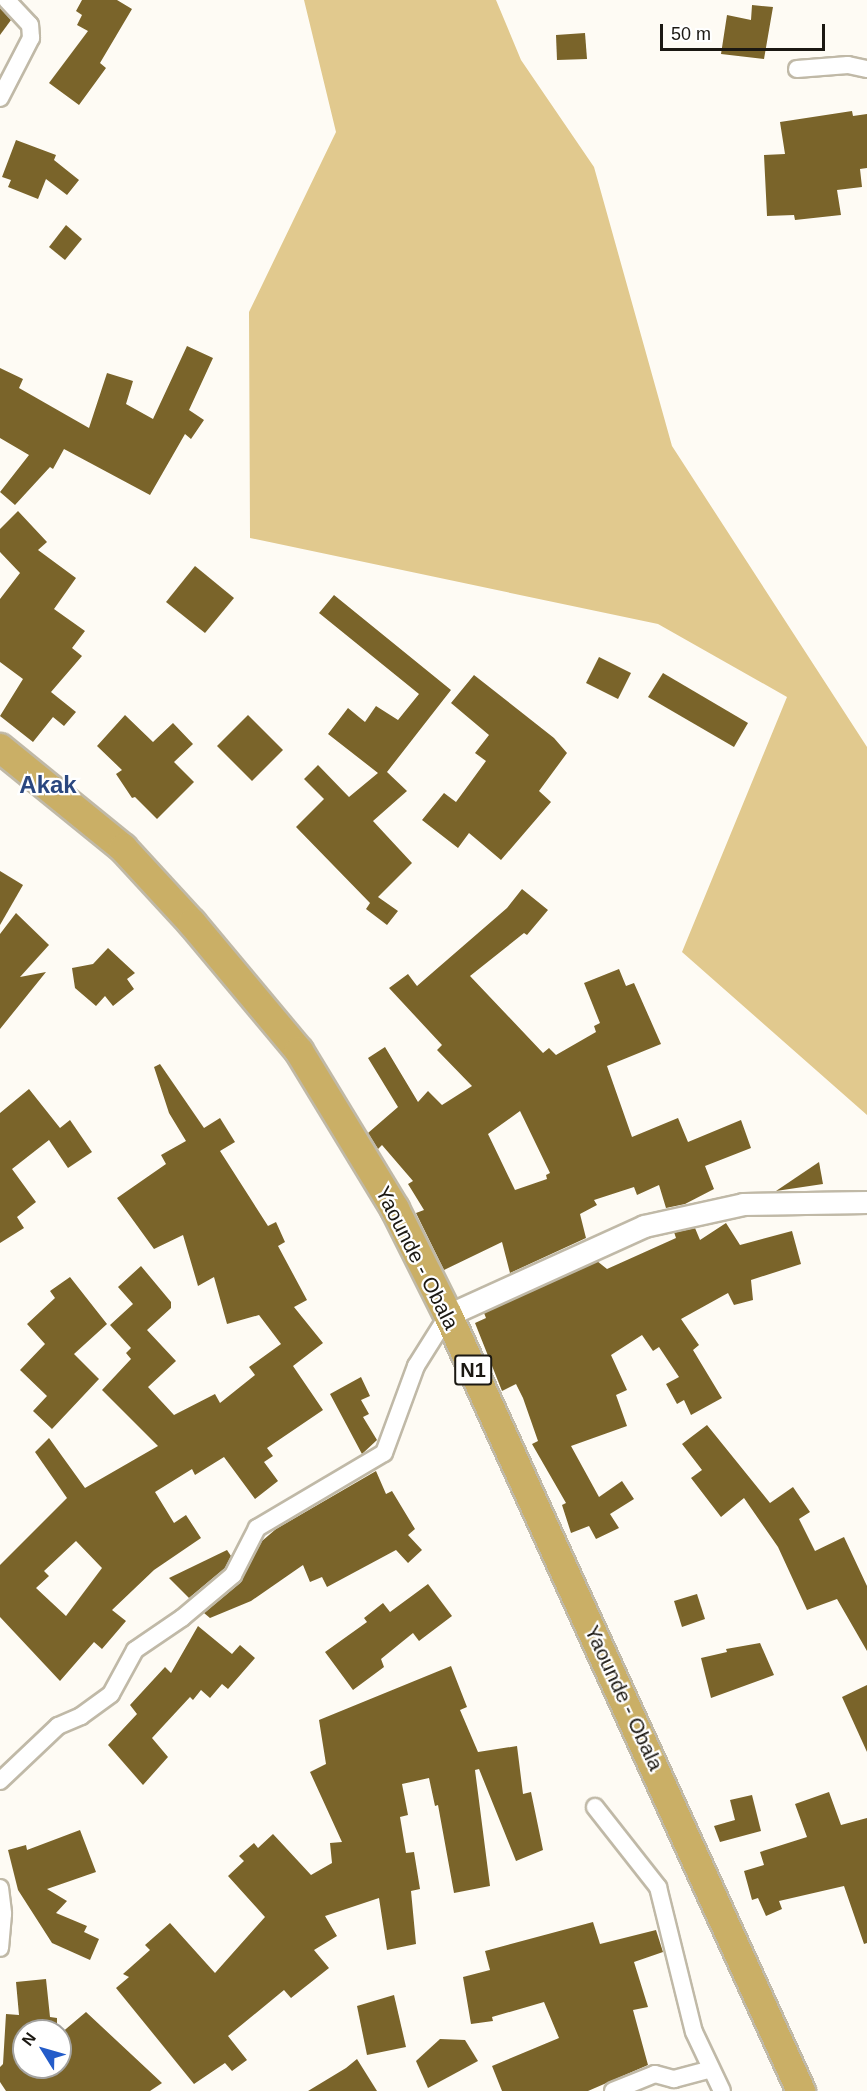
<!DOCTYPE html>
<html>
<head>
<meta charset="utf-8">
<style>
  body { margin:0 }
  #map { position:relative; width:867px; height:2091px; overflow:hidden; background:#fefbf4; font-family:Arial,sans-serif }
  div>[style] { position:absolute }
  .forest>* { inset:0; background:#e1c98e }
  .building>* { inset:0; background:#7a642a }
  .roads { filter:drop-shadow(2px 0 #c0b9a7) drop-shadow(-2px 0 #c0b9a7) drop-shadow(0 2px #c0b9a7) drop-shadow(0 -2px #c0b9a7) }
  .minor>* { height:16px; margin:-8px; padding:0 8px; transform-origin:8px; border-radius:8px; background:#fff }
  .tertiary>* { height:21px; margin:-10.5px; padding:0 10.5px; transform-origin:10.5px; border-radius:10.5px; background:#fff }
  .trunk>* { height:28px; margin:-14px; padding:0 14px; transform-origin:14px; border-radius:14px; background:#caaf66 }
  span { translate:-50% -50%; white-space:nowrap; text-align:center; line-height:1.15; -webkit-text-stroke:4.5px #fff; paint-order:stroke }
  .shield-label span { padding:2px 4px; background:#fff; border:2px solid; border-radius:4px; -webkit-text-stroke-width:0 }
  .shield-label { font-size:20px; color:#1b1812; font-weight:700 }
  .street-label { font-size:21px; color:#1b1812 }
  .quarter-label { font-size:24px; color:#2a477f; font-weight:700 }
  .north { position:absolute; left:12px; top:2019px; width:60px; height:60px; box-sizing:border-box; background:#fff; border:2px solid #a4a3a0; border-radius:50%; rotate:307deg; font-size:16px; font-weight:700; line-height:24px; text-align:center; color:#1b1812 }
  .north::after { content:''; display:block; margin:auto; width:21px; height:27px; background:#245cc9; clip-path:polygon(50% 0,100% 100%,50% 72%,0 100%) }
  .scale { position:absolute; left:660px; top:24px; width:165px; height:27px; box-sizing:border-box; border:3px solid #1b1812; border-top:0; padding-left:8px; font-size:18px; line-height:21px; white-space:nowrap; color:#1b1812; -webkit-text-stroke:4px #fff; paint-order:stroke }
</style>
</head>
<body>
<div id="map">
  <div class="forest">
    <div style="clip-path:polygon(304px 0,496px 0,521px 60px,594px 167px,672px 446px,867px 747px,867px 1115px,682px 952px,787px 697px,658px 624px,250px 538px,249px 312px,336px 132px)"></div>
  </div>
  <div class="building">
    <div style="clip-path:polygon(82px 0,117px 0,132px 9px,100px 63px,106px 68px,79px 105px,49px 83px,88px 31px,77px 25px,82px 15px,76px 11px)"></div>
    <div style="clip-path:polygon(752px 5px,773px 7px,764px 59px,721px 54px,727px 15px,751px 20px)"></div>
    <div style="clip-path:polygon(0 8px,11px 20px,0 35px)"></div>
    <div style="clip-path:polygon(585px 33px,587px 59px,557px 60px,556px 35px)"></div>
    <div style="clip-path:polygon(852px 111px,853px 116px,867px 114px,867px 168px,860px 169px,862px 187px,837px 190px,841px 215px,795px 220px,794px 215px,767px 216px,764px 155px,785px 154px,780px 122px)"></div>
    <div style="clip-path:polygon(16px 140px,56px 155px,54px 160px,79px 180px,67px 195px,46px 179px,38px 199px,8px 187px,11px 180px,2px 177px)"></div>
    <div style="clip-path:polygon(66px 225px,82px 239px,65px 260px,49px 247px)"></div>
    <div style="clip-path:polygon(187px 346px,213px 358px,189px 410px,204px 420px,191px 439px,185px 434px,150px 495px,64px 449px,53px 469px,50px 467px,15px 505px,0 492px,29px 455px,0 438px,0 368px,23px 379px,19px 388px,89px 428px,107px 373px,133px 381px,126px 404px,153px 419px)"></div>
    <div style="clip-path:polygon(18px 511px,47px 542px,38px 550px,76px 578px,54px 609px,85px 631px,72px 648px,82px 656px,51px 692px,76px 712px,64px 726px,53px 717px,33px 742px,0 716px,23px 679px,0 662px,0 599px,20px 573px,0 552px,0 529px)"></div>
    <div style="clip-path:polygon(195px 566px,234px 598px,205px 633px,166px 602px)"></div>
    <div style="clip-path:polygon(334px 595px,451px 690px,387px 772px,407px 791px,373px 821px,412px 863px,378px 897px,398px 911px,387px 925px,366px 909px,370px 903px,296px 827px,324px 799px,304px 779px,318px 765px,349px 797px,378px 773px,328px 734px,348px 708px,365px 722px,376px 706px,398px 720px,419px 694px,319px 613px)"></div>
    <div style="clip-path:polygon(599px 657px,631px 673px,618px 699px,586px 683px)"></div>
    <div style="clip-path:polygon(663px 673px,748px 723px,734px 747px,648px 697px)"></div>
    <div style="clip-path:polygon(474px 675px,554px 738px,567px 753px,539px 791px,551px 802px,501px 860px,469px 833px,458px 848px,422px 820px,444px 793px,456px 802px,486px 761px,475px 753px,489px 735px,451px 703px)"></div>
    <div style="clip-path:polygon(125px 715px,153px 742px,173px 723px,193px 744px,174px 762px,194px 782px,157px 819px,135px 797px,132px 798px,116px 774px,122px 770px,97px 746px)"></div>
    <div style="clip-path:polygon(248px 715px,283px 750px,252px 781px,217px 746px)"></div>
    <div style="clip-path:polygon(0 871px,23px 885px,0 925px)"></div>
    <div style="clip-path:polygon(evenodd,522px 889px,548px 910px,527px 935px,524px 933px,470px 976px,543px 1053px,549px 1048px,556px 1055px,596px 1032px,594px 1026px,600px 1023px,584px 983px,619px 969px,626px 986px,634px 983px,661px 1044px,607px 1066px,632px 1137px,678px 1118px,688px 1142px,741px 1120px,751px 1148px,705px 1166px,714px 1189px,685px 1204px,666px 1208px,659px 1185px,637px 1195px,634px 1187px,594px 1200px,597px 1205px,580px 1214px,586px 1238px,510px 1273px,502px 1242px,444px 1270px,416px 1213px,424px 1210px,408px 1184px,413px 1181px,382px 1145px,378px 1149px,368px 1133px,398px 1107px,368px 1058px,385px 1047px,418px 1102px,428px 1091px,442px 1105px,472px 1086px,437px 1050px,442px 1045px,389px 988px,408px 974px,417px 986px,507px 908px,522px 889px,520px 1111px,550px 1173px,546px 1175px,547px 1179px,515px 1190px,488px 1134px,520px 1111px)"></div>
    <div style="clip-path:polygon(16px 913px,49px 945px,20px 977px,46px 972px,0 1029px,0 934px)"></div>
    <div style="clip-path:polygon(108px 948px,135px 973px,127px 979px,134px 989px,113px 1006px,105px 996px,96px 1006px,75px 988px,72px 968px,93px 964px)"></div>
    <div style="clip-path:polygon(evenodd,160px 1064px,204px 1128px,220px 1118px,235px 1142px,220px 1151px,268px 1226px,276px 1222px,285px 1242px,278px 1246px,307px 1300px,294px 1307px,323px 1343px,293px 1366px,323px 1410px,267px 1448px,273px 1456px,264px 1462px,278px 1481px,255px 1499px,224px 1457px,195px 1475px,192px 1469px,155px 1492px,174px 1523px,186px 1515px,201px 1538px,154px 1570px,112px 1610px,126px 1621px,102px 1649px,94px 1642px,60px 1681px,0 1617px,0 1565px,67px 1498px,35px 1452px,49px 1438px,85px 1488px,158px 1446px,102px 1390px,131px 1359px,126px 1353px,131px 1348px,110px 1325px,133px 1304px,118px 1287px,141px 1266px,171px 1302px,171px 1308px,147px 1330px,176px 1361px,148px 1387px,174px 1415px,215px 1394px,220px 1403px,255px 1375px,249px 1367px,281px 1344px,259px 1315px,227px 1324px,214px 1277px,198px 1286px,183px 1235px,154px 1249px,117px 1198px,166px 1164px,161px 1155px,186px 1141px,169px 1113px,154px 1067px,160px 1064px,76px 1541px,102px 1568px,66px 1616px,36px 1588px,49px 1576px,44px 1571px,76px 1541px)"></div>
    <div style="clip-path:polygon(29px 1089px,60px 1128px,70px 1120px,92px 1152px,68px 1168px,49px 1140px,12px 1169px,36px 1202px,17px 1217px,24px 1228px,0 1243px,0 1113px)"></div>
    <div style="clip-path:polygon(819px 1162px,823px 1184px,776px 1191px)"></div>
    <div style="clip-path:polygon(726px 1223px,740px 1245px,792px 1231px,801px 1264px,751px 1280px,753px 1300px,734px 1305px,728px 1293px,681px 1319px,699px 1345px,693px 1350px,722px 1398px,691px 1415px,684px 1400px,677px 1404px,666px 1384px,679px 1377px,659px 1347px,653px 1351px,642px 1335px,611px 1355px,627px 1390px,616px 1395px,627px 1426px,571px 1446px,599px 1497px,622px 1481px,634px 1499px,610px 1514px,619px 1528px,596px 1539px,589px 1526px,571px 1533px,562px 1505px,566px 1503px,532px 1444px,538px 1441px,523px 1398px,516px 1384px,502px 1391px,475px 1323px,486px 1318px,484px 1313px,597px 1261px,607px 1269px,676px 1238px,674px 1232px,695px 1228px,700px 1240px)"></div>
    <div style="clip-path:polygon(70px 1277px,107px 1324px,74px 1354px,99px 1379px,52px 1429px,33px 1411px,47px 1396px,20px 1370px,45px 1344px,27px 1324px,55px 1298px,50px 1291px)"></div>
    <div style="clip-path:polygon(361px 1377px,370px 1396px,361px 1400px,369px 1414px,363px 1417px,377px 1440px,362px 1454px,330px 1394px)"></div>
    <div style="clip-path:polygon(707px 1425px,770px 1503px,793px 1487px,810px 1512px,799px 1519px,815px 1551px,844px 1537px,867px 1586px,867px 1651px,837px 1599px,807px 1610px,778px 1547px,744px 1498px,721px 1517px,691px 1478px,702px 1470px,682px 1444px)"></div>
    <div style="clip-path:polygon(376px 1471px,386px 1494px,392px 1491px,415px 1529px,408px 1535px,422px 1550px,408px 1563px,396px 1550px,327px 1587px,322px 1577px,310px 1582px,303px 1565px,251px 1601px,210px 1618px,204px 1613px,240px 1583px,262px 1541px,276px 1529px)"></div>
    <div style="clip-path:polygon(227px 1550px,231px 1556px,225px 1568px,189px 1598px,169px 1578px)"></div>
    <div style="clip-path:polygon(428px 1584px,452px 1616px,419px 1641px,413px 1633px,381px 1659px,384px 1667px,353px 1690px,325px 1652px,367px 1622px,364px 1618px,383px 1603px,390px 1612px)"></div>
    <div style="clip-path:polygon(697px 1594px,705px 1619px,682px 1627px,674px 1601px)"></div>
    <div style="clip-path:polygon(198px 1626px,232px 1654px,240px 1645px,255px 1658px,228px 1689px,222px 1684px,210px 1698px,201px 1690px,193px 1700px,190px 1697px,152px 1738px,168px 1757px,143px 1785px,108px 1745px,137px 1714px,130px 1705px,165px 1667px,171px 1673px)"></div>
    <div style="clip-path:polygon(760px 1643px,774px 1675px,711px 1698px,701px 1658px,727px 1652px,726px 1649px)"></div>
    <div style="clip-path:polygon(451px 1666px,467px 1707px,460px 1710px,478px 1752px,517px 1746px,523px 1794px,531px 1792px,543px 1850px,516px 1861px,479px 1769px,475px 1770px,490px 1886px,454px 1893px,438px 1805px,435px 1806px,429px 1778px,402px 1784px,408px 1815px,400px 1817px,406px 1853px,414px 1852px,420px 1889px,411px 1891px,416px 1944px,387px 1950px,379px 1898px,325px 1916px,337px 1936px,314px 1950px,329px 1968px,291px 1998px,284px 1990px,228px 2036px,247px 2060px,232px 2071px,225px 2063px,194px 2084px,116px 1988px,129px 1977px,123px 1974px,150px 1950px,145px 1945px,170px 1923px,215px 1973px,265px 1917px,228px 1876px,244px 1861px,239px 1856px,254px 1843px,258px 1848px,273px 1834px,311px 1875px,332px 1863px,330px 1843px,342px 1842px,310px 1772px,326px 1764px,319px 1720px)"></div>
    <div style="clip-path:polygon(867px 1685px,867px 1752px,842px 1697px)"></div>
    <div style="clip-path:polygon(829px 1792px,841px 1825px,867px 1818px,867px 1943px,864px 1944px,844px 1886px,779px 1901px,782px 1909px,766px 1916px,758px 1898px,752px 1900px,744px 1871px,764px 1865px,760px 1852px,807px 1837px,795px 1804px)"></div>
    <div style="clip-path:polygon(752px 1795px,761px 1831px,720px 1842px,714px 1826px,735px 1820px,730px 1800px)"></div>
    <div style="clip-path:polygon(80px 1830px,96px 1872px,47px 1889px,67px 1901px,56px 1913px,87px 1926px,84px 1932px,99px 1939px,90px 1960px,52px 1943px,18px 1890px,8px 1850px,26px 1845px,27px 1850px)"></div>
    <div style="clip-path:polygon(593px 1922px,600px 1944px,656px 1930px,663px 1952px,634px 1962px,648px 2007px,633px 2010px,648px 2065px,588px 2091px,502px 2091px,492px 2066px,559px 2038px,544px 2002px,492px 2017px,493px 2021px,471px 2024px,463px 1977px,490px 1970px,485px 1951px)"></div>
    <div style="clip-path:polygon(46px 1979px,50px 2017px,57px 2018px,57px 2031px,24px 2031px,24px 2067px,60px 2067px,60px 2034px,86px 2012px,162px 2083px,150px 2091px,6px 2091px,0 2082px,0 2067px,3px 2064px,6px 2014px,19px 2015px,16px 1982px)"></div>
    <div style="clip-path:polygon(394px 1995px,406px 2047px,367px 2055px,357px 2006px)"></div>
    <div style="clip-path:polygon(440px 2039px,465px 2040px,478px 2061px,428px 2088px,416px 2061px)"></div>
    <div style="clip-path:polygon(357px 2059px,377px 2091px,308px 2091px,346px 2068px)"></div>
  </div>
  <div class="roads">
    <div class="minor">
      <div style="left:797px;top:69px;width:51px;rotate:-4.5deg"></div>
      <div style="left:848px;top:65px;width:19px;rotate:12deg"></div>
      <div style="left:0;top:98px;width:68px;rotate:-62.7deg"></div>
      <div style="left:31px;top:38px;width:13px;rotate:-94deg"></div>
      <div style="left:30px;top:25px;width:34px;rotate:-133deg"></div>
      <div style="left:0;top:1781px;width:80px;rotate:-43.5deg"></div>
      <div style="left:58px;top:1726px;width:25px;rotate:-23deg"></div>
      <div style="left:81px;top:1716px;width:37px;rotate:-36deg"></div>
      <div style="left:111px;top:1694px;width:50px;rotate:-61.4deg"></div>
      <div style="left:135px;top:1650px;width:57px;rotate:-34.2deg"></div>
      <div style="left:182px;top:1618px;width:67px;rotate:-40.1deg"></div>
      <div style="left:233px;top:1575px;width:53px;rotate:-62.9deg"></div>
      <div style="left:257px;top:1528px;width:147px;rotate:-30.6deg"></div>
      <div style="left:384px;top:1453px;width:93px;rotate:-69.8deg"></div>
      <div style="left:416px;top:1366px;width:60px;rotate:-57.9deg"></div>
      <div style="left:595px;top:1807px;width:102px;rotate:51.8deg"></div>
      <div style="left:658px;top:1887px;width:149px;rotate:76.1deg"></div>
      <div style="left:694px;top:2032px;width:65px;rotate:64.6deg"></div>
      <div style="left:0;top:1888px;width:26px;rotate:83deg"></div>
      <div style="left:3px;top:1914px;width:34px;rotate:95deg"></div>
      <div style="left:613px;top:2091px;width:45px;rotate:-22deg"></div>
      <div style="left:655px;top:2074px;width:20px;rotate:15deg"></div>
      <div style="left:674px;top:2079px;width:38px;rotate:-15deg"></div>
    </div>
    <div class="tertiary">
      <div style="left:448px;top:1315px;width:215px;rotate:-24.4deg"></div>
      <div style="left:644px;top:1226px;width:101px;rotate:-12.5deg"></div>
      <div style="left:743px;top:1204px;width:124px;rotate:-0.9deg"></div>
    </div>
    <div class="trunk">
      <div style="left:0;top:748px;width:159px;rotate:39.1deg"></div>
      <div style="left:123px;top:848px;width:102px;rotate:47.4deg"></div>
      <div style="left:192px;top:923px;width:167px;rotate:50.1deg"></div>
      <div style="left:299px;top:1051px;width:185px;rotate:58.7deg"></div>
      <div style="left:395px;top:1209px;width:119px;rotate:63.4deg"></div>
      <div style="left:448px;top:1315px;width:853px;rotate:65.54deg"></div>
    </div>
  </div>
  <div class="shield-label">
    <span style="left:473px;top:1370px">N1</span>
  </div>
  <div class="street-label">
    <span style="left:417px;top:1258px;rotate:63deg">Yaounde - Obala</span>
    <span style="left:624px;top:1698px;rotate:65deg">Yaounde - Obala</span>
  </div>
  <div class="quarter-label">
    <span style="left:48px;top:785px">Akak</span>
  </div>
  <div class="north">N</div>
  <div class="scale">50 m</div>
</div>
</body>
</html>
